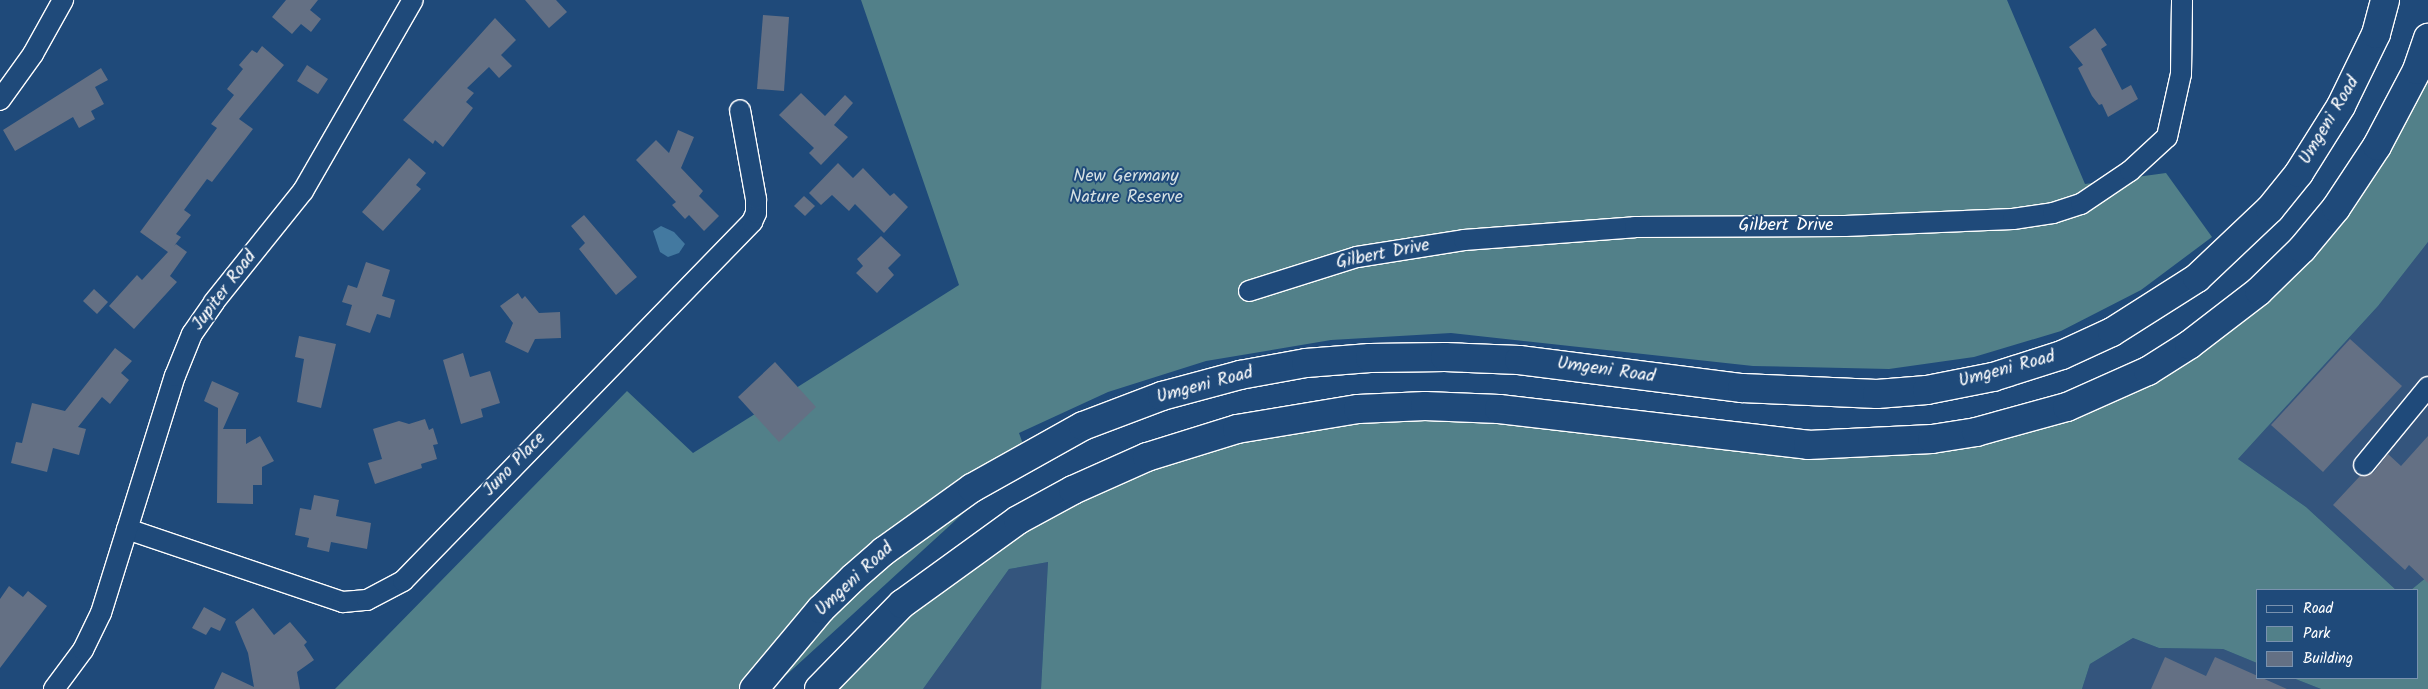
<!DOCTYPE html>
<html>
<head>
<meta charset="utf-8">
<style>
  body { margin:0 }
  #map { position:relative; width:2428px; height:689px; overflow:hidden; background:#1f4a7a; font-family:Kalam,sans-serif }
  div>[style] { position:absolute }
  .built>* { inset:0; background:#34557d }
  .green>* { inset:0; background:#528089 }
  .water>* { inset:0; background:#4379a0 }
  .building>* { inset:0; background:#647084 }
  .roads { filter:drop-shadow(1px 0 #fff) drop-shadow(-1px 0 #fff) drop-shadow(0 1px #fff) drop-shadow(0 -1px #fff) }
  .minor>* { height:20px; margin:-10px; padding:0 10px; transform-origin:10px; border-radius:10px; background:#1f4a7a }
  .highway>* { height:28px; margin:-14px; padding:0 14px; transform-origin:14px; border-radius:14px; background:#1f4a7a }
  span { translate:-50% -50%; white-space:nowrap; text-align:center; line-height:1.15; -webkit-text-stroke:4px #1f4a7a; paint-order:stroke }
  .street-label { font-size:18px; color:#fff }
  .park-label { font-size:18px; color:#d4dfe2 }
  .legend { position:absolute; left:2256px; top:589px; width:162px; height:90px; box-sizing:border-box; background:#1f4a7a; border:1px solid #7992af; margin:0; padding:6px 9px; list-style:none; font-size:15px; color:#fff }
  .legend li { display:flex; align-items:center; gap:10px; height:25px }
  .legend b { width:25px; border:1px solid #7992af }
</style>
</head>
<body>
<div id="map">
  <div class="built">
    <div style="clip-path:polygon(2428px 242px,2428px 576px,2411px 590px,2396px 590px,2306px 507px,2238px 459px,2378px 306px)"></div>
    <div style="clip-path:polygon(1048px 562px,1041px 689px,923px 689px,1009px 569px)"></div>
    <div style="clip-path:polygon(2133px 638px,2159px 648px,2223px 649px,2257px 663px,2257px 678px,2293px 678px,2321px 689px,2082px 689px,2090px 664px)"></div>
  </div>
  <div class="green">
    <div style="clip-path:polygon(861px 0,2007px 0,2085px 184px,2166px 173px,2212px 237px,2141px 290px,2061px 331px,1974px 357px,1889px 369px,1753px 366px,1451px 333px,1331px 340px,1206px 361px,1108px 392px,1019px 433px,1027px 455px,771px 689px,335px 689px,627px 391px,693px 453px,959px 285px)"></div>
    <div style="clip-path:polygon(2428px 42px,2428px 242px,2378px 306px,2238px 459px,2306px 507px,2396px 590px,2257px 590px,2257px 663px,2223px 649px,2159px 648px,2133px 638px,2090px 664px,2082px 689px,1041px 689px,1048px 562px,1009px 569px,923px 689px,823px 689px,905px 605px,1108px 478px,1359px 409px,1892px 445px,2118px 388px,2305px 250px)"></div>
    <div style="clip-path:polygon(2428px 576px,2428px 689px,2321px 689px,2293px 678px,2417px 678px,2417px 590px,2411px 590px)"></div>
  </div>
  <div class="water">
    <div style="clip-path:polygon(661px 226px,674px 232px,685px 244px,679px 253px,668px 257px,660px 252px,653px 231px)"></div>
  </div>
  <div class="building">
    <div style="clip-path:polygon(286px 0,318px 0,310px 10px,321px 19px,311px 32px,301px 24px,292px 34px,272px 17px)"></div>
    <div style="clip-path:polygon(525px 0,556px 0,567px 12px,549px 28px)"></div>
    <div style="clip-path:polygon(763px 15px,789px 17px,784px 91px,757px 89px)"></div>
    <div style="clip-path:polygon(495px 18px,516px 40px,501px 55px,512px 66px,499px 78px,489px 67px,467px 88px,474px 93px,466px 102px,473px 108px,443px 147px,435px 140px,433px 144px,403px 120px)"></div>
    <div style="clip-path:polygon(2095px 28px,2107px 45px,2101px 49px,2122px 90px,2131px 85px,2138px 99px,2108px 117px,2102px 104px,2099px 105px,2092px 96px,2078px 68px,2083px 65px,2069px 47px)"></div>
    <div style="clip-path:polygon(262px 46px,284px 65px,239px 119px,253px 129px,212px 182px,207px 179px,184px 210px,191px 215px,176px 234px,181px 237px,174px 246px,176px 244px,187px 252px,170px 276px,177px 282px,134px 329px,109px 306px,137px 275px,142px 280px,168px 252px,140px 232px,217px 128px,211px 124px,234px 95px,227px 89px,243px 69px,239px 65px,252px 50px,257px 53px)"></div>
    <div style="clip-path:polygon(307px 65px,328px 79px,318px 94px,297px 81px)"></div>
    <div style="clip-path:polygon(101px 68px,108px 80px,95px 87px,104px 104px,91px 111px,95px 119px,79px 128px,73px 117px,15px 151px,3px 130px)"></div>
    <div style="clip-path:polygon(801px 93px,825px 116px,845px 95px,853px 103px,834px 125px,848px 137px,821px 165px,809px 153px,814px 148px,779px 115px)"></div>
    <div style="clip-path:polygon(678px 130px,694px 137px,681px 168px,703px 191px,699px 196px,719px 216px,704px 231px,689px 215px,685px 219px,672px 205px,676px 202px,636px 160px,656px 140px,669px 153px)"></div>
    <div style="clip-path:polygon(409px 158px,426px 173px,416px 185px,421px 189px,383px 231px,362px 212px)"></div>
    <div style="clip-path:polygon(838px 163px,853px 178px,863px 168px,890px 196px,894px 193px,908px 207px,884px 233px,855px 204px,849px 211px,832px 195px,821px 205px,809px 193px)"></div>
    <div style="clip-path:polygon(804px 196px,815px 206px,805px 216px,794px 206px)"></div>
    <div style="clip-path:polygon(584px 215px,637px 277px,616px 295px,579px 249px,585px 243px,571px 226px)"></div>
    <div style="clip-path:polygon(881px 236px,901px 255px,888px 268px,894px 275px,877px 293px,856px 273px,863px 266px,857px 259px)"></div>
    <div style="clip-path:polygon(366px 262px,390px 270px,382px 296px,395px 300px,390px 318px,377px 314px,370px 333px,346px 325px,352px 305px,342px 302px,348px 285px,357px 288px)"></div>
    <div style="clip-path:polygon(94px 289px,108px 302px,97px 314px,83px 301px)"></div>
    <div style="clip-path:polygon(518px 293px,522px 299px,525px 296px,539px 313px,560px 312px,561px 338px,535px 339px,528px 353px,505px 342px,513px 323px,500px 306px)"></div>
    <div style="clip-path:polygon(299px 336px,336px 344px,321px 408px,297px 402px,304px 359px,295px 357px)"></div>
    <div style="clip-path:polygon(2350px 339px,2402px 386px,2323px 472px,2271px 425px)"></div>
    <div style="clip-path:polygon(115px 348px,132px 361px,121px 373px,129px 380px,110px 404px,102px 397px,78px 427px,86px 429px,79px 455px,53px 448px,47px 472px,11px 463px,16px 442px,22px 443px,32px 403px,65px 411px)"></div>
    <div style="clip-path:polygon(463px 353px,470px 377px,490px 371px,500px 403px,481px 409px,483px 417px,461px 424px,443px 360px)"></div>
    <div style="clip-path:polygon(775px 362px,816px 407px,779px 442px,738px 397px)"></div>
    <div style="clip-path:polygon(212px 381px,239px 393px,223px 429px,246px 429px,246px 444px,260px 436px,274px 461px,262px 467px,262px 485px,253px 485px,253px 504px,217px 503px,218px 408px,204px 401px)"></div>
    <div style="clip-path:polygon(425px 419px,429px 430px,433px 428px,438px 444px,433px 445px,437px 459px,421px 464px,422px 468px,375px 484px,368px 463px,382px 459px,373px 429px,399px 421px,409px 424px)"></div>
    <div style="clip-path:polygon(2428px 436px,2428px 583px,2409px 565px,2405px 570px,2333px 505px,2360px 476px,2373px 473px,2388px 454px,2401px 466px)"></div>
    <div style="clip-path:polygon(314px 495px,339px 500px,336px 516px,371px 523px,367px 549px,331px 542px,329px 552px,307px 547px,309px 538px,295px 535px,300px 508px,311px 510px)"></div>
    <div style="clip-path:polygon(9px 586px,23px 597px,28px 591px,47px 606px,0 668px,0 599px)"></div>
    <div style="clip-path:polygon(204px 607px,226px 619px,220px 631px,211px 627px,206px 635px,192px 628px)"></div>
    <div style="clip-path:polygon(253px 608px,274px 635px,290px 622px,307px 642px,304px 645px,314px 660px,297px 672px,300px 689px,214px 689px,222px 672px,254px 687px,248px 653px,235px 622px)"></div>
    <div style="clip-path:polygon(2165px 657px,2206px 676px,2215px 657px,2287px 689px,2151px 689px)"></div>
  </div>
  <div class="roads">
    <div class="minor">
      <div style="left:0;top:100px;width:57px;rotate:-54.3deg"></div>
      <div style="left:33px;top:54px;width:62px;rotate:-60.9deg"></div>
      <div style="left:1249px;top:291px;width:113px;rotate:-17.5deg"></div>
      <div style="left:1357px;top:257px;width:108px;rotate:-9deg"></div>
      <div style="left:1464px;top:240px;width:171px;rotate:-4.3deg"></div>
      <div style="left:1635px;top:227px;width:210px;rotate:-0.3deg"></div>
      <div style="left:1845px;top:226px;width:168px;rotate:-2.4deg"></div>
      <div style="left:2013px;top:219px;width:40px;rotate:-8.5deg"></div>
      <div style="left:2053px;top:213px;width:29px;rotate:-18deg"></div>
      <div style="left:2081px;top:204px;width:59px;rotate:-34deg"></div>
      <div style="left:2130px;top:171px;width:50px;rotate:-42.6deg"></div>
      <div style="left:2167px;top:137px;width:65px;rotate:-77.5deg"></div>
      <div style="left:2181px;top:74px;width:74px;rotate:-89.2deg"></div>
      <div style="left:2364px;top:465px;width:101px;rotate:-50.6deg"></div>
      <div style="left:127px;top:529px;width:228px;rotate:18.7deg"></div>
      <div style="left:343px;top:602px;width:24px;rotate:-5deg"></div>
      <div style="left:367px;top:600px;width:41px;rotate:-27.8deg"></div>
      <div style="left:403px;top:581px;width:501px;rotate:-45.81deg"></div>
      <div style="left:752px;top:222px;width:10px;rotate:-66deg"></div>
      <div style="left:756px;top:213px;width:14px;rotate:-90deg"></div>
      <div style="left:756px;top:199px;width:90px;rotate:-100.2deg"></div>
      <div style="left:54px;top:689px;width:49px;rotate:-53.4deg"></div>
      <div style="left:83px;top:650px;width:41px;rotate:-64.1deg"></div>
      <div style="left:101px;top:613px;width:248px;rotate:-72.7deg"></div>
      <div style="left:175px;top:376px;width:45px;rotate:-68deg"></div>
      <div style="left:192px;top:334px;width:39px;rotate:-55deg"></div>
      <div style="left:214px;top:302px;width:142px;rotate:-51.3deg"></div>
      <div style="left:303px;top:191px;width:220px;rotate:-60.1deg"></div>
    </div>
    <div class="highway">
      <div style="left:754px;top:689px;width:104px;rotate:-50.1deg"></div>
      <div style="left:821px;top:609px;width:45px;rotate:-44.1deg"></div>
      <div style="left:853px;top:578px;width:41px;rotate:-41.1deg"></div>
      <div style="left:884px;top:551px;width:108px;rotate:-35.6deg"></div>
      <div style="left:972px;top:488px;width:127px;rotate:-29.2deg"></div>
      <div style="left:1083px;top:426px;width:85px;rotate:-20.8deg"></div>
      <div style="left:1162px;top:396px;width:81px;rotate:-15.1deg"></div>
      <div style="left:1240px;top:375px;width:67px;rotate:-10.3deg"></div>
      <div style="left:1306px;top:363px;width:64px;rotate:-4.5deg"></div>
      <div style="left:1370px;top:358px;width:75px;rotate:-0.8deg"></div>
      <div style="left:1445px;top:357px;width:74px;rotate:2.3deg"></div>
      <div style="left:1519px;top:360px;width:225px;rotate:7.2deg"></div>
      <div style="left:1742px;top:388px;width:135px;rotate:2.5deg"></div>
      <div style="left:1877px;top:394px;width:50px;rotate:-4.6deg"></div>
      <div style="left:1927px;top:390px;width:67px;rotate:-11.1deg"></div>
      <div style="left:1993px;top:377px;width:72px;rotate:-17.7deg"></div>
      <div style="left:2062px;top:355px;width:55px;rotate:-24.7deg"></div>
      <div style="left:2112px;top:332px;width:101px;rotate:-32.4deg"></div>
      <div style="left:2197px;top:278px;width:100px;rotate:-43.4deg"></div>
      <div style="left:2270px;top:209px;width:46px;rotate:-51.1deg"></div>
      <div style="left:2299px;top:173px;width:79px;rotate:-57.9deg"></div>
      <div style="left:2341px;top:106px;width:80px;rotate:-64.1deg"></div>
      <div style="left:2376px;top:34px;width:35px;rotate:-75deg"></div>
      <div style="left:819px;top:689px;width:119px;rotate:-45.7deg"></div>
      <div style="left:902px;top:604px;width:143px;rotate:-35.9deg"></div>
      <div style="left:1018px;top:520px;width:63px;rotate:-28.6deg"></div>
      <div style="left:1073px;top:490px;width:81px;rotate:-24deg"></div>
      <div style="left:1147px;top:457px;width:94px;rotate:-17.3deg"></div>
      <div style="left:1237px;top:429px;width:123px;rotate:-9.4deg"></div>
      <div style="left:1358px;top:409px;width:67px;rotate:-2.6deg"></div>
      <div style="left:1425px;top:406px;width:74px;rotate:2.3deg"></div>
      <div style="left:1499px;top:409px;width:311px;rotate:6.6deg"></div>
      <div style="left:1808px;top:445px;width:124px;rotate:-2.8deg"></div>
      <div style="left:1932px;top:439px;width:45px;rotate:-9deg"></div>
      <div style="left:1976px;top:432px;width:94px;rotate:-15.4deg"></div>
      <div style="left:2067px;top:407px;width:89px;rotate:-24deg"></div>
      <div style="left:2148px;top:371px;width:49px;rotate:-32.4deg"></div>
      <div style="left:2189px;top:345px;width:88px;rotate:-37.6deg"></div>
      <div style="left:2259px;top:291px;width:60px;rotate:-44.3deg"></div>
      <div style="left:2302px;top:249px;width:53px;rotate:-50.3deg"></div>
      <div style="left:2336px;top:208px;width:74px;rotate:-56.5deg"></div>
      <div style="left:2377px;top:146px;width:86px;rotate:-62.2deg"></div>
      <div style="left:2417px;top:70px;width:34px;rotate:-71deg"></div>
    </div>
  </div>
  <div class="street-label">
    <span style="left:2330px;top:121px;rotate:-59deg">Umgeni Road</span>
    <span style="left:1786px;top:226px">Gilbert Drive</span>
    <span style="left:1383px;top:255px;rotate:-11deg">Gilbert Drive</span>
    <span style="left:225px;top:291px;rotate:-53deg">Jupiter Road</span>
    <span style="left:2007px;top:370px;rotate:-15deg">Umgeni Road</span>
    <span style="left:1606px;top:371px;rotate:8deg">Umgeni Road</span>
    <span style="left:1205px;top:386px;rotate:-15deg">Umgeni Road</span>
    <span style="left:515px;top:465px;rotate:-46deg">Juno Place</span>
    <span style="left:855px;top:580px;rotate:-43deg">Umgeni Road</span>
  </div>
  <div class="park-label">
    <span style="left:1126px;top:188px">New Germany<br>Nature Reserve</span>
  </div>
  <ul class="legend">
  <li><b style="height:6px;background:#1f4a7a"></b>Road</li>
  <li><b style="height:14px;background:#528089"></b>Park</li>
  <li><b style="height:14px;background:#647084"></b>Building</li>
  </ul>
</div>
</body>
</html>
